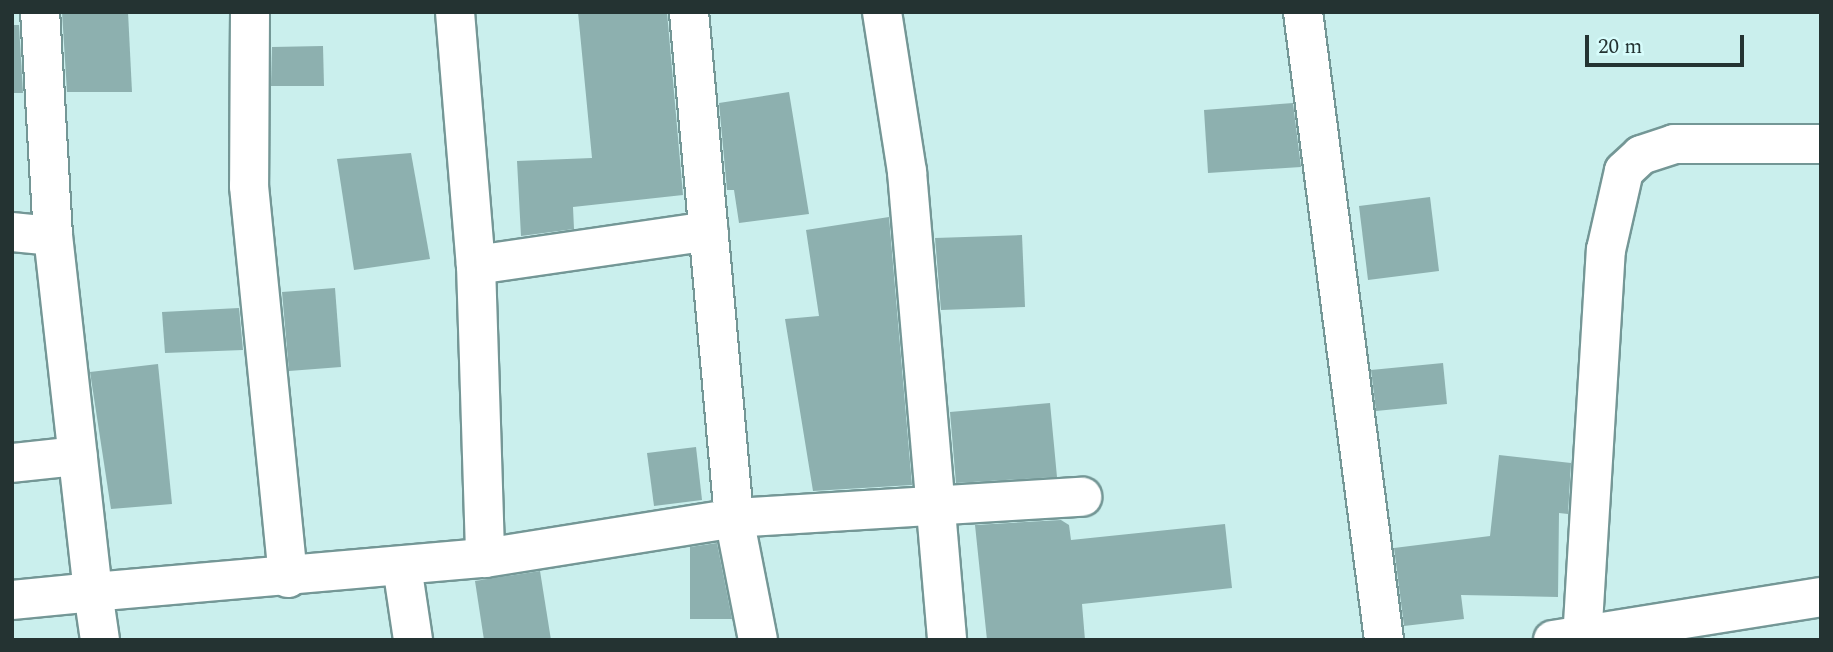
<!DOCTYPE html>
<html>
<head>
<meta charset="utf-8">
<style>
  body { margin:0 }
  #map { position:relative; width:1833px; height:652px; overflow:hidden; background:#caefed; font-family:Spectral,serif }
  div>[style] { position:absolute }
  .building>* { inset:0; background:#8db0af }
  .roads { filter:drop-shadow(2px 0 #749796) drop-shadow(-2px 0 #749796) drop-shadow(0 2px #749796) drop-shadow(0 -2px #749796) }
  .minor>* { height:38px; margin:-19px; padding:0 19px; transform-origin:19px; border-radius:19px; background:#fff }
  .tertiary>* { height:38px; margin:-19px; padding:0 19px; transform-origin:19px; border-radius:19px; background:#fff }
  span { translate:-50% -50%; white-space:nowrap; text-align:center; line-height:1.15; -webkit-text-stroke:6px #d7fcfb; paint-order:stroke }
  .frame { position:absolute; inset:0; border:14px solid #243332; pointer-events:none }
  .scale { position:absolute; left:1585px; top:35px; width:159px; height:32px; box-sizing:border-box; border:4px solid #243332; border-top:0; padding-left:9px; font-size:21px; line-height:24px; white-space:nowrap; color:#243332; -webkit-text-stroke:5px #d7fcfb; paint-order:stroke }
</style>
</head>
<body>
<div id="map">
  <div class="building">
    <div style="clip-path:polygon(62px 12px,128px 12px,132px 92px,67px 92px)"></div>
    <div style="clip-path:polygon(578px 12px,667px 12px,683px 195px,573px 207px,574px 229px,521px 236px,517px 161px,592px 158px)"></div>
    <div style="clip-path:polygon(12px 25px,19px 25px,23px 93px,12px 93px)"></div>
    <div style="clip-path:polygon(323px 46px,324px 86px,271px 86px,272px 47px)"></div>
    <div style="clip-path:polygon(789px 92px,809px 214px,739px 223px,734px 190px,727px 190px,719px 103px)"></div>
    <div style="clip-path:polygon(1293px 103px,1301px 167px,1208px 173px,1204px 110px)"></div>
    <div style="clip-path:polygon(411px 153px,430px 259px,354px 270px,337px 159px)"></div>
    <div style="clip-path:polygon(1430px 197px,1439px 271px,1368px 280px,1359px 206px)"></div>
    <div style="clip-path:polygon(889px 217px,912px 485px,813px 491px,785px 319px,819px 316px,806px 230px)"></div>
    <div style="clip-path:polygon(1022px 235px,1025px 307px,941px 310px,935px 238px)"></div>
    <div style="clip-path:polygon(335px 288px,341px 367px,289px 371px,282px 292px)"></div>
    <div style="clip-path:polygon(239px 308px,243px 350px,165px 353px,162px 312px)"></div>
    <div style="clip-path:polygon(1443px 363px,1447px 404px,1376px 411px,1371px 370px)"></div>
    <div style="clip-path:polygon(158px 364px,172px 504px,111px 509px,90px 372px)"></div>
    <div style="clip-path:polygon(1050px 403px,1057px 477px,956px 483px,950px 412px)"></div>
    <div style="clip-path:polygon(696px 447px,702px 500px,654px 506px,647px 453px)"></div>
    <div style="clip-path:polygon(1499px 455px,1571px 463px,1568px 514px,1559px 513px,1558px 597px,1461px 595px,1464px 619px,1404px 626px,1394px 548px,1490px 536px)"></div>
    <div style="clip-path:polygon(1061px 520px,1069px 525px,1071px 540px,1225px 524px,1232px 588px,1082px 604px,1085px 640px,987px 640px,975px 525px)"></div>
    <div style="clip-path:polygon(717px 543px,732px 619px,690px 619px,690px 547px)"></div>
    <div style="clip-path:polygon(540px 571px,551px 640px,484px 640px,475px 581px)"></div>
  </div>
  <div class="roads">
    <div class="minor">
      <div style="left:250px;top:12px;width:174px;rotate:90.3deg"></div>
      <div style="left:249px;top:186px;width:394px;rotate:84.3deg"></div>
      <div style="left:455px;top:12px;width:254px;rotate:85.3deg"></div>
      <div style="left:476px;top:265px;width:293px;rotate:88.2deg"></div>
      <div style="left:882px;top:12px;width:162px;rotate:81.1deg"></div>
      <div style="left:907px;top:172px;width:470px;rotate:85.1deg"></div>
      <div style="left:12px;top:232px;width:41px;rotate:5.6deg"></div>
      <div style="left:476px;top:265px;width:235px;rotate:-8.3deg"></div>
      <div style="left:12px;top:463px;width:66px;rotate:-6.1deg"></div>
      <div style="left:402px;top:566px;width:75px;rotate:81.5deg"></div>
      <div style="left:12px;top:600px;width:81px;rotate:-5.6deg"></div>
      <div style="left:93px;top:592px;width:358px;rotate:-96.4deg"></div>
      <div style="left:53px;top:236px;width:224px;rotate:-93.3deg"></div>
      <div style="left:100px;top:640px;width:49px;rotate:-98.3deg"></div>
      <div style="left:93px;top:592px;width:393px;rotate:-5deg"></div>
      <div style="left:485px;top:558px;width:252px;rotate:-9.1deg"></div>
      <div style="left:734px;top:518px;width:508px;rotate:-95.08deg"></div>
      <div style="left:758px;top:640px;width:124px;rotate:-101.1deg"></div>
      <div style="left:734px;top:518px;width:349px;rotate:-3.5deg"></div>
      <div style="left:1553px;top:640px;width:271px;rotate:-9.1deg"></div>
      <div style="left:1582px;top:640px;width:391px;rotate:-86.5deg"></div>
      <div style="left:1606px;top:250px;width:81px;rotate:-77.2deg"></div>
      <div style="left:1624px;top:171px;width:23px;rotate:-43deg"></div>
      <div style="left:1641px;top:155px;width:35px;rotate:-18deg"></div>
      <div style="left:1674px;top:144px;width:147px"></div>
    </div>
    <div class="tertiary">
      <div style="left:1303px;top:12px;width:633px;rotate:82.65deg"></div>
    </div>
  </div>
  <div class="frame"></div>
  <div class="scale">20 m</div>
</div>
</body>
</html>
